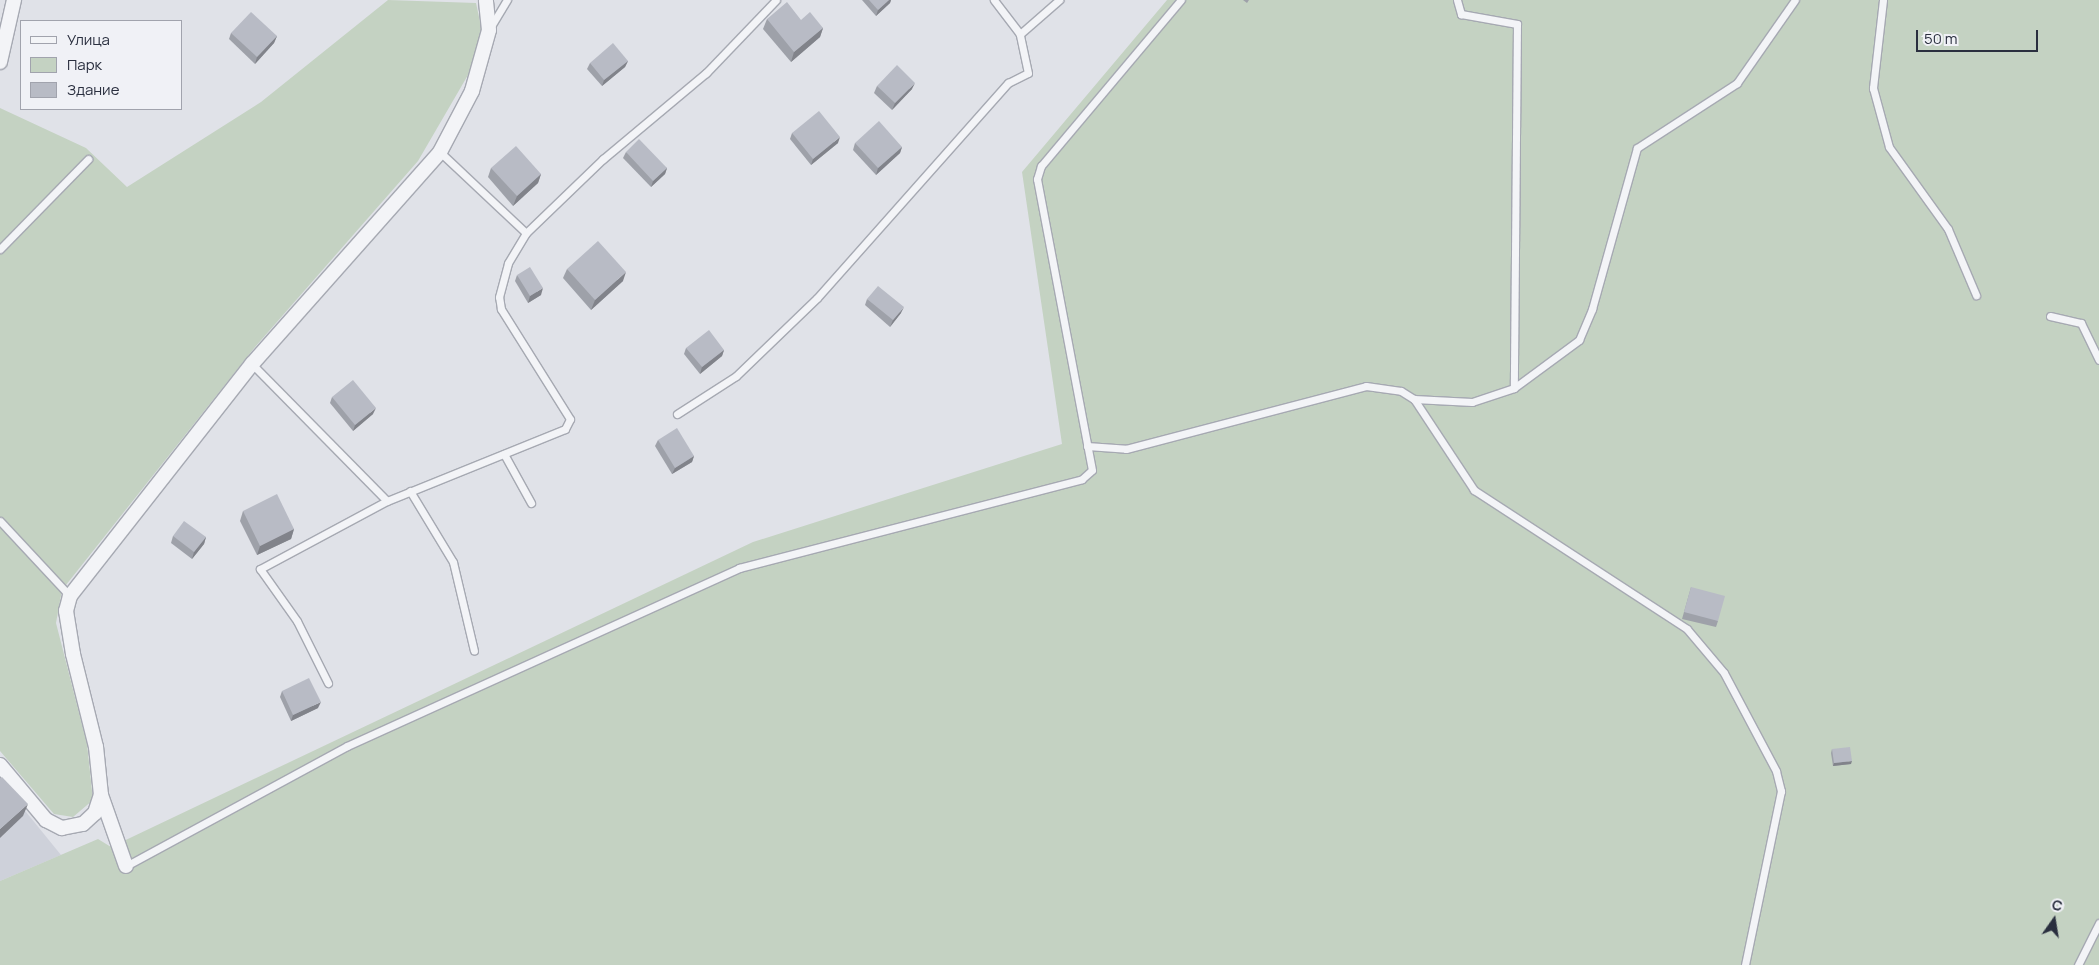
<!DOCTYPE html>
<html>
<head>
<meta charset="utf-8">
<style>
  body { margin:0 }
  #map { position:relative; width:2099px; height:965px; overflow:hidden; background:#e0e2e8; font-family:Manrope,sans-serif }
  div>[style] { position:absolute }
  .built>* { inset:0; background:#ced1da }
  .green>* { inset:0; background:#c4d2c2 }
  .roads { filter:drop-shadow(1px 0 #a6a9b2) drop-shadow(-1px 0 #a6a9b2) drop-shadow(0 1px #a6a9b2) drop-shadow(0 -1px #a6a9b2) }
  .service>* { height:7px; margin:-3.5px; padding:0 3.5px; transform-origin:3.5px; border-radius:3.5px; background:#f3f4f7 }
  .minor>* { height:14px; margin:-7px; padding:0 7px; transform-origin:7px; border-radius:7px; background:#f3f4f7 }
  .wall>* { inset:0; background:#9ea1a9 }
  .shaded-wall>* { inset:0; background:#81838a }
  .building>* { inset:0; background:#b8bbc5 }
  span { translate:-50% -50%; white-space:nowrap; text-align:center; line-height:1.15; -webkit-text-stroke:4px #f0f1f6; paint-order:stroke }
  .legend { position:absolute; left:20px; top:20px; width:162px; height:90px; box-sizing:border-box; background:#f0f1f6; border:1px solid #a1a3ad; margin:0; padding:6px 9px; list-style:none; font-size:15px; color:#2a2f3f }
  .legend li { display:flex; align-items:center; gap:10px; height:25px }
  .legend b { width:25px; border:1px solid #a1a3ad }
  .north { position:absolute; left:2029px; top:895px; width:50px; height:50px; -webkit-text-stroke:4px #f0f1f6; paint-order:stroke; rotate:13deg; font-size:14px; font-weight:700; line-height:20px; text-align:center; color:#2a2f3f }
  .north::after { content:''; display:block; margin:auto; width:18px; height:22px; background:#2a2f3f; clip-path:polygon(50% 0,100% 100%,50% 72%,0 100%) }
  .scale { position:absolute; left:1916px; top:30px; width:122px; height:22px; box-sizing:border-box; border:2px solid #2a2f3f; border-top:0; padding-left:6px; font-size:15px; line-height:18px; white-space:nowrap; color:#2a2f3f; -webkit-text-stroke:4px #f0f1f6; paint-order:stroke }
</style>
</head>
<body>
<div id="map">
  <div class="built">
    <div style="clip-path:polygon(0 780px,61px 855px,0 881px)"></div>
  </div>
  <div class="green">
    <div style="clip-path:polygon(388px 0,476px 3px,482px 31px,468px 75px,418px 161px,255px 347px,62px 590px,56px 623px,87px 744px,93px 800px,73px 817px,54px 814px,0 751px,0 108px,86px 148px,127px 187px,261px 102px)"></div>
    <div style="clip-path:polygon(1167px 0,2099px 0,2099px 965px,0 965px,0 881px,98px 839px,111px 847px,753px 542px,1062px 444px,1022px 172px)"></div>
  </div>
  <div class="roads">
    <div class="service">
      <div style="left:1457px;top:0;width:15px;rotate:74deg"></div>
      <div style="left:1461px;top:14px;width:57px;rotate:10.1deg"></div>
      <div style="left:1517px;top:24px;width:364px;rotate:90.5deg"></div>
      <div style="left:1883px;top:0;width:89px;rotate:96.5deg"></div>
      <div style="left:1873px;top:88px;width:61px;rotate:74.8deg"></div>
      <div style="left:1889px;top:147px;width:101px;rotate:54.3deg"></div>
      <div style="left:1948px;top:229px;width:72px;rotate:67deg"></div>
      <div style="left:490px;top:28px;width:33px;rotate:-59deg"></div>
      <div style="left:1020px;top:34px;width:52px;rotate:-41.1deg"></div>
      <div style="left:440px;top:152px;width:118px;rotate:43.3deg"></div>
      <div style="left:0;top:249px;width:126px;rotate:-45.6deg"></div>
      <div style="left:2050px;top:316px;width:32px;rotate:13deg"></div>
      <div style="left:2081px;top:323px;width:41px;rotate:64.1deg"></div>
      <div style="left:252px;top:364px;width:192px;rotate:45.4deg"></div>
      <div style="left:1414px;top:399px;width:58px;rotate:3deg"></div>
      <div style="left:1472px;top:402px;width:44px;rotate:-18.4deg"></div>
      <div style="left:1514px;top:388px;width:81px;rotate:-36.4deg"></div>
      <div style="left:1579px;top:340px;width:34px;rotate:-67deg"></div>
      <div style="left:1592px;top:309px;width:167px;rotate:-74.4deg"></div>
      <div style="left:1637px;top:148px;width:119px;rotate:-33deg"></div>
      <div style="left:1737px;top:83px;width:101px;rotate:-55.1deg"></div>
      <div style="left:677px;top:414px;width:70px;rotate:-32.8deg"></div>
      <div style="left:736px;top:376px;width:112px;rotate:-43.9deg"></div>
      <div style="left:817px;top:298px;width:288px;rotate:-48.4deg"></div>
      <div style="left:1008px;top:83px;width:22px;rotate:-27deg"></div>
      <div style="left:1028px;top:73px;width:40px;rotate:-102deg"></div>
      <div style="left:1020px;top:34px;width:43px;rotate:-127.4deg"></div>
      <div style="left:1087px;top:446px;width:39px;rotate:4deg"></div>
      <div style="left:1126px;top:449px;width:248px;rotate:-14.7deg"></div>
      <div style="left:1366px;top:386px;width:35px;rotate:8deg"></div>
      <div style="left:1401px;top:391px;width:15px;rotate:32deg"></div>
      <div style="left:1414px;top:399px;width:109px;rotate:56.6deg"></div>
      <div style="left:1474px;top:490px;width:254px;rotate:33.1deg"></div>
      <div style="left:1687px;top:629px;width:57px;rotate:49.9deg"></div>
      <div style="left:1724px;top:673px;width:111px;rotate:62deg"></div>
      <div style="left:1776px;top:771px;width:21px;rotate:76deg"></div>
      <div style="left:1781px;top:791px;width:178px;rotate:101.7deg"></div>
      <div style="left:504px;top:454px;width:56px;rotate:61.1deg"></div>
      <div style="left:410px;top:491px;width:83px;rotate:58.8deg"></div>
      <div style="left:453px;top:562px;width:91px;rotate:76.7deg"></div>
      <div style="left:0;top:521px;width:103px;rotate:47deg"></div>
      <div style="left:328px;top:683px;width:69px;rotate:-116.6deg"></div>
      <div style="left:297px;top:621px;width:64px;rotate:-125.4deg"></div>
      <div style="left:260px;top:569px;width:144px;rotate:-28.2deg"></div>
      <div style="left:387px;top:501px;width:192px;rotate:-22deg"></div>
      <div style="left:565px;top:429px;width:11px;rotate:-63deg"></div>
      <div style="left:570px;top:419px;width:130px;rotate:-122.1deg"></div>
      <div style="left:501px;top:309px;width:12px;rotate:-99deg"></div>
      <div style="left:499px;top:297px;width:35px;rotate:-75deg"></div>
      <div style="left:508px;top:263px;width:35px;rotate:-59deg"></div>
      <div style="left:526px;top:233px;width:107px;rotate:-43.9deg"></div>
      <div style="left:603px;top:159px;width:134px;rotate:-39.9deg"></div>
      <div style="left:706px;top:73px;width:101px;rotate:-46.2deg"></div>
      <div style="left:126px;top:866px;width:251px;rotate:-28.5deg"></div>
      <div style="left:347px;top:746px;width:431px;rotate:-24.4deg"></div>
      <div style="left:739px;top:568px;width:354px;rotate:-14.5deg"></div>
      <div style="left:1082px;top:479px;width:13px;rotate:-42deg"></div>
      <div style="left:1092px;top:470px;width:296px;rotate:-100.7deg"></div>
      <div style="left:1037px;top:179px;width:14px;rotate:-73deg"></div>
      <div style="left:1041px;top:166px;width:217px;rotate:-49.9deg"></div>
      <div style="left:2078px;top:965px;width:47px;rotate:-63.4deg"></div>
    </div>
    <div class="minor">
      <div style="left:0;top:62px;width:64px;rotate:-77.3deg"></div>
      <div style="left:0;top:765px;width:72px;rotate:50.1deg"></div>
      <div style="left:46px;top:820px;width:18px;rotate:27deg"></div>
      <div style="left:62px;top:828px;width:21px;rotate:-11deg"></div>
      <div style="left:83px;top:824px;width:16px;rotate:-43deg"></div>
      <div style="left:95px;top:813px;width:19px;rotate:-72deg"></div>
      <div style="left:126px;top:866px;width:75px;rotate:-109.4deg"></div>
      <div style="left:101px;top:795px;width:48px;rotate:-95.9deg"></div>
      <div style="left:96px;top:747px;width:96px;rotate:-103.9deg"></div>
      <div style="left:73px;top:654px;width:44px;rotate:-99.2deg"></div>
      <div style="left:66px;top:611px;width:16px;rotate:-75deg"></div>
      <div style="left:70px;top:596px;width:295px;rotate:-51.9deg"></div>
      <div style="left:252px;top:364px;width:283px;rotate:-48.4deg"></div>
      <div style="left:440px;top:152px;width:69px;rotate:-62.3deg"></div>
      <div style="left:472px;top:91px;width:63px;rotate:-74.4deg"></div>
      <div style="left:489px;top:30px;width:30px;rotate:-96deg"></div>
    </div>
  </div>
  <div class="wall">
    <div style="clip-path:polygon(862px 0,891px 0,890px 3px,876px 16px)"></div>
    <div style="clip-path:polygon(1243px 0,1249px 0,1247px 3px)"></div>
    <div style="clip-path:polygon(767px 19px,801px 20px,823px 28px,820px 37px,791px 62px,763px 29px)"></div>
    <div style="clip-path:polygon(231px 33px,277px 36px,274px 43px,255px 64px,229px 39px)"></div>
    <div style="clip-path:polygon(628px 61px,625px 67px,602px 86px,587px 69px,590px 63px)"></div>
    <div style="clip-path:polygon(877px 86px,912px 89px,892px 110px,874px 93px)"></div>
    <div style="clip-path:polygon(792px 133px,838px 143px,811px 165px,790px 139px)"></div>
    <div style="clip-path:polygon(855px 143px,902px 147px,900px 153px,876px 175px,853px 150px)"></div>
    <div style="clip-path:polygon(626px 152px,667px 168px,665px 174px,651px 187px,623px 158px)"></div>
    <div style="clip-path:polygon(491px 168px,541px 174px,538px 183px,513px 206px,488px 177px)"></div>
    <div style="clip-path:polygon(567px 269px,623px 281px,591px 310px,563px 278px)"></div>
    <div style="clip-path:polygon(517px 275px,541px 295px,528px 303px,515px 281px)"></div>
    <div style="clip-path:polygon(867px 299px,901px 313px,890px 327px,865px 305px)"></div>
    <div style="clip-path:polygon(686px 348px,724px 350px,722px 356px,700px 374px,684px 354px)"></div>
    <div style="clip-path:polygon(332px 397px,373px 414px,353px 431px,330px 403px)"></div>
    <div style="clip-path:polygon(658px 440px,694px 456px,692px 462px,672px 474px,655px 446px)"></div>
    <div style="clip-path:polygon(243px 511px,294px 529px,291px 539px,257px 555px,240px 521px)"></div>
    <div style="clip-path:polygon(173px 536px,206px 537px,204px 544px,192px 559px,171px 543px)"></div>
    <div style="clip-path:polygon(1691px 587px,1718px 621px,1716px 627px,1682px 619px)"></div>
    <div style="clip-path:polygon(282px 691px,318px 708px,291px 721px,280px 697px)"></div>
    <div style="clip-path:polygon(1832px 749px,1851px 764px,1833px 766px,1831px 753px)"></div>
  </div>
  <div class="shaded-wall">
    <div style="clip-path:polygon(889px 0,891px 0,890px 3px,876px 16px,878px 10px)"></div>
    <div style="clip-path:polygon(823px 28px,820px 37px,791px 62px,794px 52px)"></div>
    <div style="clip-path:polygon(277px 36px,274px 43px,255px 64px,257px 57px)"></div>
    <div style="clip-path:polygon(628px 61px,625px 67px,602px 86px,604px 80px)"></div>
    <div style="clip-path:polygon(915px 83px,912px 89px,892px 110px,895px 103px)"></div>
    <div style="clip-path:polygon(840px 137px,838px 143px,811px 165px,813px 159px)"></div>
    <div style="clip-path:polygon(902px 147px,900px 153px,876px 175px,878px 168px)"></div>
    <div style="clip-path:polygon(667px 168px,665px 174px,651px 187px,653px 181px)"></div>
    <div style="clip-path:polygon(541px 174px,538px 183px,513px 206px,517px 196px)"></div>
    <div style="clip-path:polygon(626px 272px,623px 281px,591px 310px,595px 300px)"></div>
    <div style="clip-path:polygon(543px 288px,541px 295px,528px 303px,530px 296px)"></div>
    <div style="clip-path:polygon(904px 307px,901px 313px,890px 327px,893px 320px)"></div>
    <div style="clip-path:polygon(724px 350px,722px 356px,700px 374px,702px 367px)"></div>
    <div style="clip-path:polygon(376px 408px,373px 414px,353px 431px,355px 425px)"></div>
    <div style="clip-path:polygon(694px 456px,692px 462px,672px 474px,675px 468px)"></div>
    <div style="clip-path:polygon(294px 529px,291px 539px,257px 555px,260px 546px)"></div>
    <div style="clip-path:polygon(206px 537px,204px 544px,192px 559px,194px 552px)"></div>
    <div style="clip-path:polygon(321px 702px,318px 708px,291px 721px,293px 715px)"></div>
    <div style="clip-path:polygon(1852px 761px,1851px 764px,1833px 766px,1834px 763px)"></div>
    <div style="clip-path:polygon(28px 804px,23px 816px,0 838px,0 829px)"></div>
  </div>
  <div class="building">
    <div style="clip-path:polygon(869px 0,889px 0,878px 10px)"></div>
    <div style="clip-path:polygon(787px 2px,801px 20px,810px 12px,823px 28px,794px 52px,767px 19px)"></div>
    <div style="clip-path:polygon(251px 12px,277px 36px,257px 57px,231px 33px)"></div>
    <div style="clip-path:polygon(613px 43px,628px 61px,604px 80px,590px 63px)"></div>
    <div style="clip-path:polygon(897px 65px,915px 83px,895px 103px,877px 86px)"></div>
    <div style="clip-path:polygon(819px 111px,840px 137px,813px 159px,792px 133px)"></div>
    <div style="clip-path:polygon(879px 121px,902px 147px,878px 168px,855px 143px)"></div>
    <div style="clip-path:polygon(639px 139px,667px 168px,653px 181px,626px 152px)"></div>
    <div style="clip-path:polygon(516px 146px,541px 174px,517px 196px,491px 168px)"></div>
    <div style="clip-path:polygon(598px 241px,626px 272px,595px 300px,567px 269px)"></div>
    <div style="clip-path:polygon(530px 267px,543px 288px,530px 296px,517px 275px)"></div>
    <div style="clip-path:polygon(878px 286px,904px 307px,893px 320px,867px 299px)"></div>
    <div style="clip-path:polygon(709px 330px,724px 350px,702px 367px,686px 348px)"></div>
    <div style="clip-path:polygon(353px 380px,376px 408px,355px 425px,332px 397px)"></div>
    <div style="clip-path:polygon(677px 428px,694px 456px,675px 468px,658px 440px)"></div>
    <div style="clip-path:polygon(277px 494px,294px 529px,260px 546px,243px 511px)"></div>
    <div style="clip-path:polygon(184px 521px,206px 537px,194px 552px,173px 536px)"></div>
    <div style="clip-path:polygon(1691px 587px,1725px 596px,1718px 621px,1684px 612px)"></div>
    <div style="clip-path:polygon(309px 678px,321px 702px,293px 715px,282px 691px)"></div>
    <div style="clip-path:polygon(1850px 747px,1852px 761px,1834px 763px,1832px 749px)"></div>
    <div style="clip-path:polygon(2px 777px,28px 804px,0 829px,0 779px)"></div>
  </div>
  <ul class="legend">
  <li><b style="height:6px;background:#f3f4f7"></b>Улица</li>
  <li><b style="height:14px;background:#c4d2c2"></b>Парк</li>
  <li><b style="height:14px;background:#b8bbc5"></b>Здание</li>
  </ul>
  <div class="north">С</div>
  <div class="scale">50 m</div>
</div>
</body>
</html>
